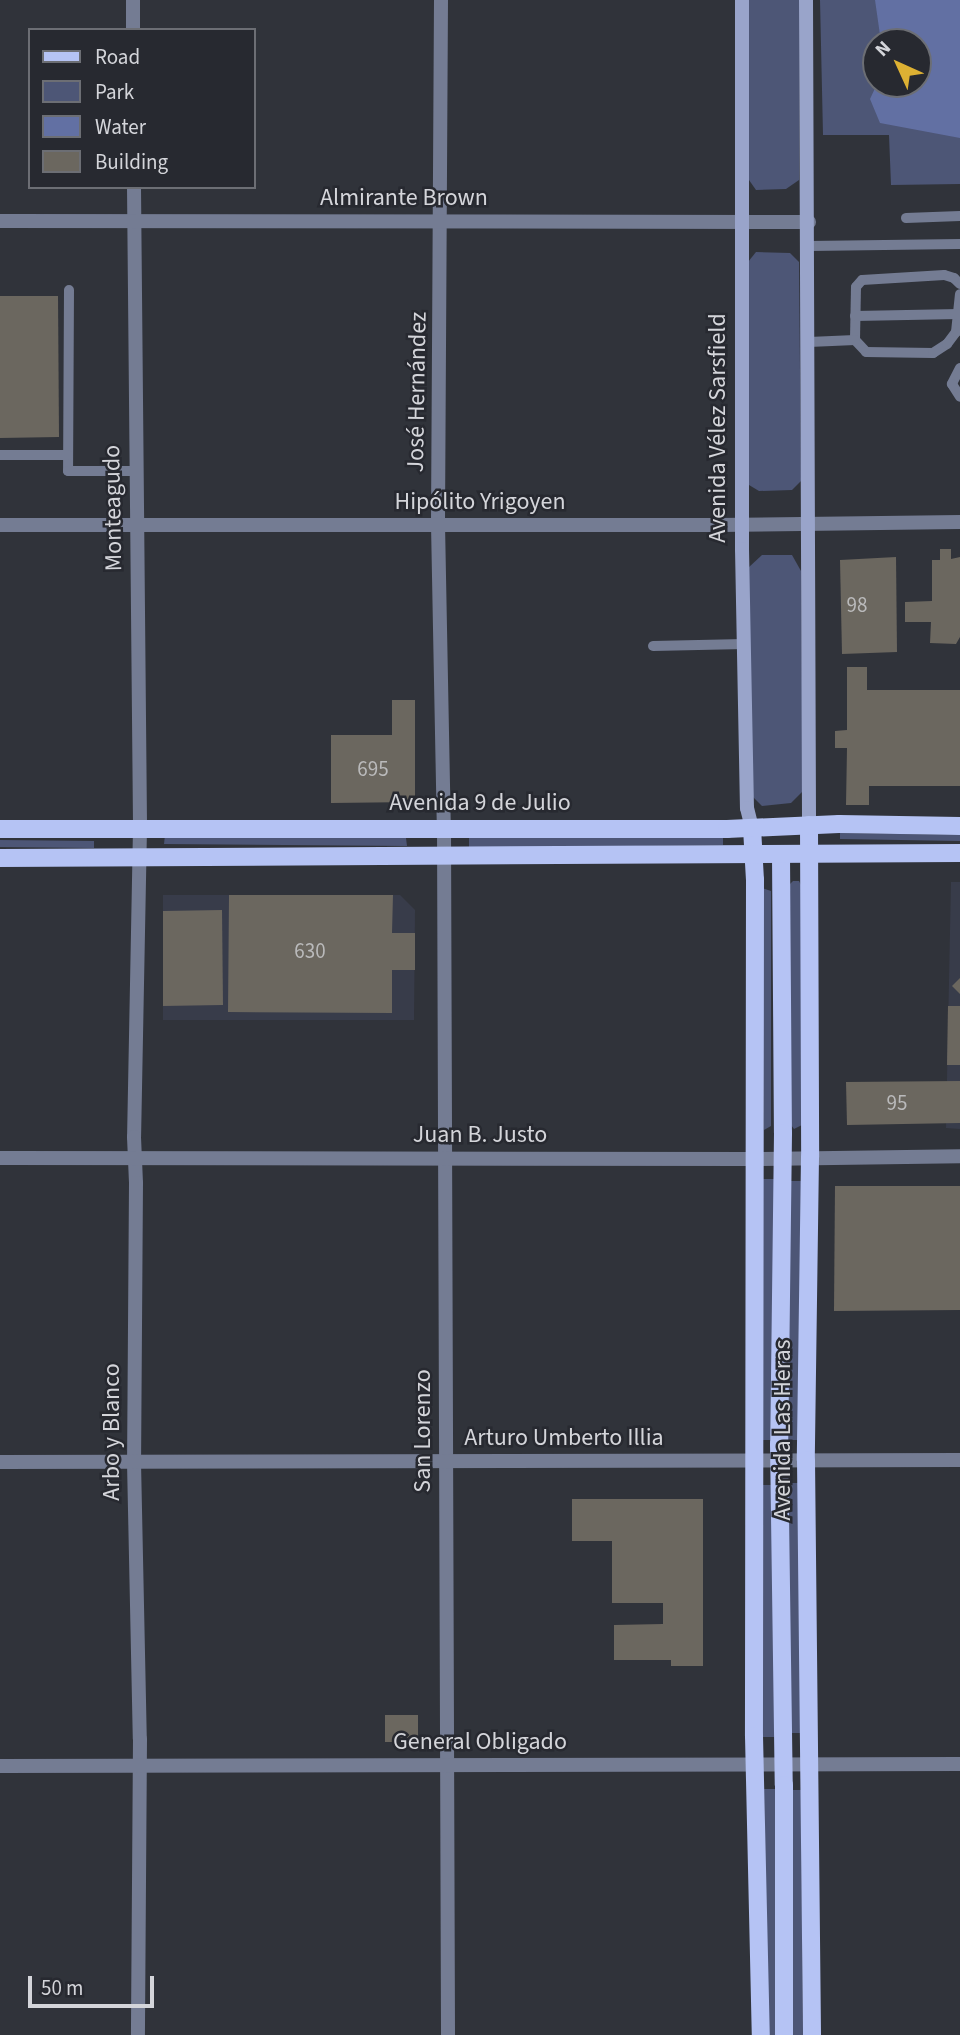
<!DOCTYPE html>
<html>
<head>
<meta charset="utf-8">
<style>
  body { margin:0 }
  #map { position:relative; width:960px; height:2035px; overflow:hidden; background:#30333a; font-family:"Source Sans 3",sans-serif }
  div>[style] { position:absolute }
  .built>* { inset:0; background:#383c4a }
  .green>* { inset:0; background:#4d5676 }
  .water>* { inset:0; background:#6270a3 }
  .building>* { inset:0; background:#6b675f }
  .service>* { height:10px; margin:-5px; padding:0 5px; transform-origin:5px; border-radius:5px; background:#747c93 }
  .minor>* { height:14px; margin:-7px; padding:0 7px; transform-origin:7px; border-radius:7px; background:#747c93 }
  .secondary>* { height:14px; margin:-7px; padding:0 7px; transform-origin:7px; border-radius:7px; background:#99a4ca }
  .primary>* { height:18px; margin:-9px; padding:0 9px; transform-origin:9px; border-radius:9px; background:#b5c3f4 }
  span { translate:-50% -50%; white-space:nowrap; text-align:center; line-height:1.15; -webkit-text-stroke:5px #272930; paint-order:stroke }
  .number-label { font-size:21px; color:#bababb }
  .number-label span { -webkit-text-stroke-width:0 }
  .street-label { font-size:24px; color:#d4d5da }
  .legend { position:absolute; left:28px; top:28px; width:228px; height:161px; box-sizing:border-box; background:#272930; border:2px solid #6c6e74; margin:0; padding:9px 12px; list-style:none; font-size:21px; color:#d4d5da }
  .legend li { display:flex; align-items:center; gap:14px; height:35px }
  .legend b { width:35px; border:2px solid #6c6e74 }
  .north { position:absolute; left:862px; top:28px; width:70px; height:70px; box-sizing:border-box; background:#272930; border:2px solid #6c6e74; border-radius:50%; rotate:315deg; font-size:19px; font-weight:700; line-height:28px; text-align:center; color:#d4d5da }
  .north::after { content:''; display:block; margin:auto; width:24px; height:32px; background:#ddb133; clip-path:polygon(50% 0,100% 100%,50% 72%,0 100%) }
  .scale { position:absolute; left:28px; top:1976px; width:126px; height:32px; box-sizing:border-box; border:4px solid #d4d5da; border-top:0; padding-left:9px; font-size:21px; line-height:24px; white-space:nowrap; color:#d4d5da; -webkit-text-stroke:5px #272930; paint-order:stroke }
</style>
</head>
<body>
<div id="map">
  <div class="built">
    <div style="clip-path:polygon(951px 882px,960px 882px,960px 1129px,946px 1128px)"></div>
    <div style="clip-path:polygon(163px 895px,400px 895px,415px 910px,414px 1020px,163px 1020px)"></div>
  </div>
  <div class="green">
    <div style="clip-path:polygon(749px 0,799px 0,799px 180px,786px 189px,756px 190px,749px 180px)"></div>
    <div style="clip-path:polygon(evenodd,820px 0,960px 0,960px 184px,891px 185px,889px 135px,823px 135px,820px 0,876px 42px,918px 42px,918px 84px,876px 84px,876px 42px)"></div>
    <div style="clip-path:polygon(756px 252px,790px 253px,799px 262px,801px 481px,792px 490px,759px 491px,749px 485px,748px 262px)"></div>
    <div style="clip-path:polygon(762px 555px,792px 555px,801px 571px,803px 791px,791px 803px,762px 806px,751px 795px,748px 568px)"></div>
    <div style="clip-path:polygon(840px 833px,960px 835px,960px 841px,840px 839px)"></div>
    <div style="clip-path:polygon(165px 835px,406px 838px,407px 846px,164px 844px)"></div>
    <div style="clip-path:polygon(469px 837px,723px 838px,723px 845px,469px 848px)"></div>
    <div style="clip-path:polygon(0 840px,94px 841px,94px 848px,0 847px)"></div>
    <div style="clip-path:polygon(793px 881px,799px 881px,801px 885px,802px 1125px,794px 1129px,791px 1125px,790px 884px)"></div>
    <div style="clip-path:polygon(762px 888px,771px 891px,771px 1126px,764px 1130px)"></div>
    <div style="clip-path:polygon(763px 1179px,776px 1179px,773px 1440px,760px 1440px)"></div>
    <div style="clip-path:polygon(786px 1181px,801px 1181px,799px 1440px,784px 1440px)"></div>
    <div style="clip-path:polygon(787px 1483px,799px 1483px,802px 1733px,790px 1733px)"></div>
    <div style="clip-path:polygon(760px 1485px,774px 1485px,774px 1737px,761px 1737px)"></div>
    <div style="clip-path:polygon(764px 1789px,776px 1789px,778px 2035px,767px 2035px)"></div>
    <div style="clip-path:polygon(790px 1790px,801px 1790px,803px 2035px,790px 2035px)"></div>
  </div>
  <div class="water">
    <div style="clip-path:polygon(875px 0,960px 0,960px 138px,880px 123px,870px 99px,877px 84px,918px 84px,918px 42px,881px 42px)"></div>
  </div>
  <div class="building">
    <div style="clip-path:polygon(0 296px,58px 296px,59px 437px,0 438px)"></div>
    <div style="clip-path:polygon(940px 549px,951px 549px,951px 559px,960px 557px,960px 637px,956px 644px,930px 643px,931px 622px,905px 622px,905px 602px,932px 601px,932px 560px,940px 560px)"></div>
    <div style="clip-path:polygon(896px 557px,897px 652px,842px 654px,840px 560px)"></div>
    <div style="clip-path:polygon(847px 667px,867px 667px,867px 690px,960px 690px,960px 786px,869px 786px,869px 805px,846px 805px,847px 748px,835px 748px,835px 731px,847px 730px)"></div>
    <div style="clip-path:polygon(392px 700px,415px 700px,415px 802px,331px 803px,331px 735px,392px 735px)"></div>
    <div style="clip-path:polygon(229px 895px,393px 895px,392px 933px,415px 933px,415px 970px,392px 970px,392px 1013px,228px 1012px)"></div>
    <div style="clip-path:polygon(222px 910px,223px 1005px,163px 1006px,163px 911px)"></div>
    <div style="clip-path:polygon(960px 978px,960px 994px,952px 986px)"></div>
    <div style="clip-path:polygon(948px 1006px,960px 1006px,960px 1065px,947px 1065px)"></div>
    <div style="clip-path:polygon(960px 1081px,960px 1123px,847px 1125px,846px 1082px)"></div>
    <div style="clip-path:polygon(835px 1186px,960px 1186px,960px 1310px,834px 1311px)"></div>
    <div style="clip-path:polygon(572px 1499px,703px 1499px,703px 1666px,671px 1666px,671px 1660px,614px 1660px,614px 1625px,663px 1624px,663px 1603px,612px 1603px,612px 1541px,572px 1541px)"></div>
    <div style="clip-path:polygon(385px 1715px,418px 1715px,418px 1736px,412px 1742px,385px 1742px)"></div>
  </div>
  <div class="service">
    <div style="left:906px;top:218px;width:54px;rotate:-2.1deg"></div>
    <div style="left:809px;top:246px;width:151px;rotate:-0.8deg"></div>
    <div style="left:960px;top:284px;width:8px;rotate:-135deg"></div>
    <div style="left:954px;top:278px;width:10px;rotate:-163deg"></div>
    <div style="left:944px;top:275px;width:82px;rotate:176.5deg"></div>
    <div style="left:862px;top:280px;width:9px;rotate:131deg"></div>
    <div style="left:856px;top:287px;width:53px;rotate:91.1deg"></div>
    <div style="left:855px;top:340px;width:16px;rotate:47deg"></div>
    <div style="left:866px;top:352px;width:67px;rotate:0.9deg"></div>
    <div style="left:933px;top:353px;width:17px;rotate:-33deg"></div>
    <div style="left:947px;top:344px;width:15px;rotate:-53deg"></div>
    <div style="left:956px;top:332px;width:38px;rotate:-84deg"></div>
    <div style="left:69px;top:290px;width:181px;rotate:90.3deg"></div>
    <div style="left:68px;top:471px;width:67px"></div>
    <div style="left:855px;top:316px;width:104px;rotate:-1.1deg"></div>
    <div style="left:809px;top:342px;width:46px;rotate:-2.5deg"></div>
    <div style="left:960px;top:368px;width:18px;rotate:117deg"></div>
    <div style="left:952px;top:384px;width:15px;rotate:58deg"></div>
    <div style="left:0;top:455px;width:68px"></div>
    <div style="left:653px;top:646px;width:91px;rotate:-1.3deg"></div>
  </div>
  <div class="minor">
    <div style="left:133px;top:0;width:30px;rotate:90deg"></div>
    <div style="left:441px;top:0;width:524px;rotate:90.33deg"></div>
    <div style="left:438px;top:524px;width:303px;rotate:88.9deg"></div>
    <div style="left:444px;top:827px;width:1208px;rotate:89.81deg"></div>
    <div style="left:134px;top:187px;width:641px;rotate:89.46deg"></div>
    <div style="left:140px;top:828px;width:309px;rotate:91.1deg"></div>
    <div style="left:134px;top:1137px;width:46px;rotate:87.5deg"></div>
    <div style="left:136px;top:1183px;width:279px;rotate:90.4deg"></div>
    <div style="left:134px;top:1462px;width:277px;rotate:88.8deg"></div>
    <div style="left:140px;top:1739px;width:296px;rotate:90.4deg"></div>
    <div style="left:0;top:221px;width:809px;rotate:0.07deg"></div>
    <div style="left:0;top:525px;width:718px"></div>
    <div style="left:718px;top:525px;width:242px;rotate:-0.7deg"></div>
    <div style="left:0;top:1158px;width:755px;rotate:0.08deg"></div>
    <div style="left:755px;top:1159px;width:205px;rotate:-0.8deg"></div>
    <div style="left:0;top:1462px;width:960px;rotate:-0.12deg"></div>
    <div style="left:0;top:1766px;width:960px;rotate:-0.12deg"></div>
  </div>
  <div class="secondary">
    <div style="left:742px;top:0;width:549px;rotate:90deg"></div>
    <div style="left:742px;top:549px;width:259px;rotate:88.9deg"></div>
    <div style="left:747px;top:808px;width:21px;rotate:76deg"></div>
    <div style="left:806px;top:0;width:825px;rotate:89.79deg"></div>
  </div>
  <div class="primary">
    <div style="left:809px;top:825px;width:332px;rotate:89.8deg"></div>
    <div style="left:810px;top:1157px;width:303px;rotate:90.8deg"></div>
    <div style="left:806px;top:1460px;width:575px;rotate:89.4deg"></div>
    <div style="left:752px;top:828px;width:52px;rotate:86.7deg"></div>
    <div style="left:755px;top:880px;width:856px;rotate:90.07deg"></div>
    <div style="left:754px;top:1736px;width:299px;rotate:88.7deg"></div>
    <div style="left:0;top:829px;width:727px"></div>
    <div style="left:727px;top:829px;width:112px;rotate:-2.6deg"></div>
    <div style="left:839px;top:824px;width:121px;rotate:0.9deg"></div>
    <div style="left:781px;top:855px;width:278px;rotate:89.6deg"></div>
    <div style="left:783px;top:1133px;width:311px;rotate:90.7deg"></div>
    <div style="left:779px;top:1444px;width:341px;rotate:89.2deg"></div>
    <div style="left:784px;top:1785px;width:250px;rotate:90deg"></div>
    <div style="left:0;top:858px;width:960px;rotate:-0.3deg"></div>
  </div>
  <div class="number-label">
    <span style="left:857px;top:605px">98</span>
    <span style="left:373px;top:769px">695</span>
    <span style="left:310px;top:951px">630</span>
    <span style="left:897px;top:1103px">95</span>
  </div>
  <div class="street-label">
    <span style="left:404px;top:198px">Almirante Brown</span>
    <span style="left:417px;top:392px;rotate:-89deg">José Hernández</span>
    <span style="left:718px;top:428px;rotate:-90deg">Avenida Vélez Sarsfield</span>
    <span style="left:480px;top:502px">Hipólito Yrigoyen</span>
    <span style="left:113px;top:508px;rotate:-91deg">Monteagudo</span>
    <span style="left:480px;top:803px">Avenida 9 de Julio</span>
    <span style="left:480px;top:1135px">Juan B. Justo</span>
    <span style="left:783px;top:1430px;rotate:-90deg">Avenida Las Heras</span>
    <span style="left:423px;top:1431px;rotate:-90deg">San Lorenzo</span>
    <span style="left:112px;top:1432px;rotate:-90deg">Arbo y Blanco</span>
    <span style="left:564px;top:1438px">Arturo Umberto Illia</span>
    <span style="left:480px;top:1742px">General Obligado</span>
  </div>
  <ul class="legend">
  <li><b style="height:9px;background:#b5c3f4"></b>Road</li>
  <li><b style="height:19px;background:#4d5676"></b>Park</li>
  <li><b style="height:19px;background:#6270a3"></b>Water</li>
  <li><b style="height:19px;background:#6b675f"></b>Building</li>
  </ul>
  <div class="north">N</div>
  <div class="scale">50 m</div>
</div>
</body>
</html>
